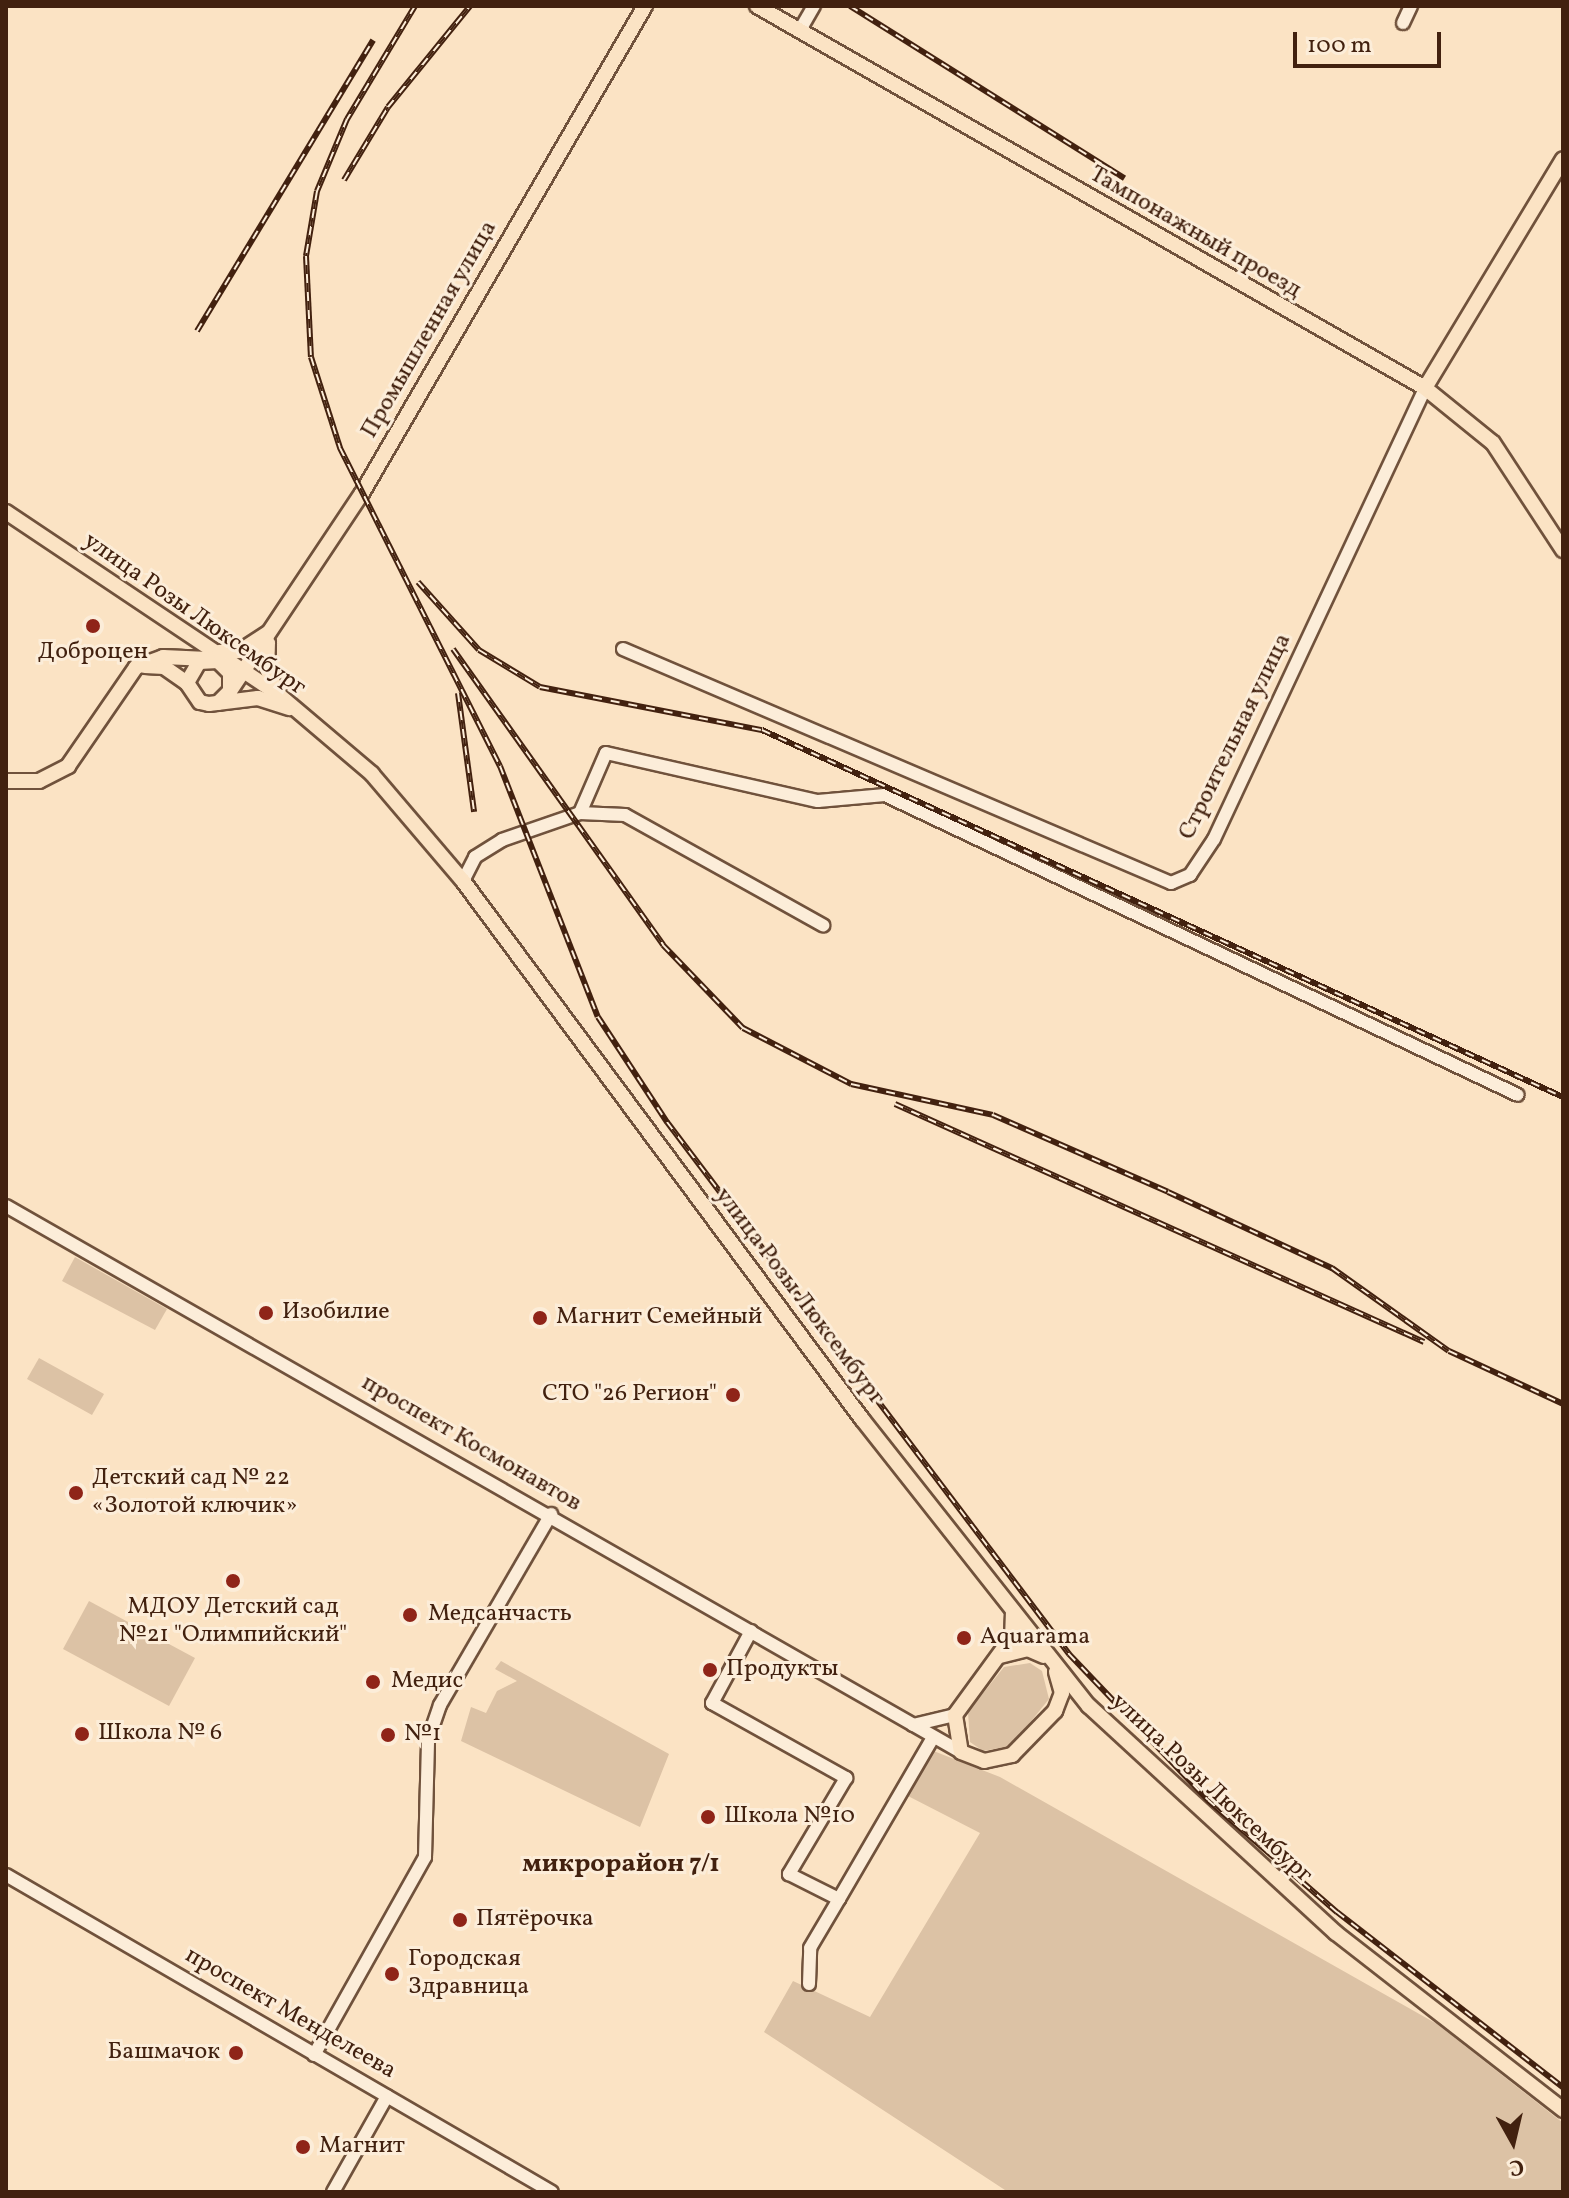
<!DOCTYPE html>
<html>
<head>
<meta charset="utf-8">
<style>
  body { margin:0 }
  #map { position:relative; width:1569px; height:2198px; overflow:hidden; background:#fbe3c4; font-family:Vollkorn,serif }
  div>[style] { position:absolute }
  .green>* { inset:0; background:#dcc2a5 }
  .roads { filter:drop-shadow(2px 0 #70523c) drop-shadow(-2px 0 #70523c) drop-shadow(0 2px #70523c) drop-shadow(0 -2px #70523c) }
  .minor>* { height:12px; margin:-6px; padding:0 6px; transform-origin:6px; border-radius:6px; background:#fcedd9 }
  .major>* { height:14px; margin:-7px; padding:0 7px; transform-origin:7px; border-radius:7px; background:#fbe3c4 }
  .rail>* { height:6px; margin-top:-3px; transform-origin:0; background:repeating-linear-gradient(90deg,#fcedd9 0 9px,#42210f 0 18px); box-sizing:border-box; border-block:2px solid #42210f }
  .dots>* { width:22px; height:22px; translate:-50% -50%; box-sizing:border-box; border:4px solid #fcedd9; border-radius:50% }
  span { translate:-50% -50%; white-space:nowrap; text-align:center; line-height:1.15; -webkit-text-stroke:6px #fcedd9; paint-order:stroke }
  .street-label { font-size:24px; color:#42210f }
  .poi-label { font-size:24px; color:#42210f }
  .left { translate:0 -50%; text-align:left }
  .right { translate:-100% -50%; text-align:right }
  .neighbourhood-label { font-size:26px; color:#42210f; font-weight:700 }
  .frame { position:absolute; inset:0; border:8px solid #42210f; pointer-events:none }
  .north { position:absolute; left:1473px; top:2102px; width:80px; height:80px; -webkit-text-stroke:6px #fcedd9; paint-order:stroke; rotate:172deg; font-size:22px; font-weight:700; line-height:32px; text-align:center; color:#42210f }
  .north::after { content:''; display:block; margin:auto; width:28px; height:36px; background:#42210f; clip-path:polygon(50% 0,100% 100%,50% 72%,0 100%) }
  .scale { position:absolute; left:1293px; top:32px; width:148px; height:36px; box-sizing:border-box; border:4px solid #42210f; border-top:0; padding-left:10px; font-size:24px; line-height:28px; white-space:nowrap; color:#42210f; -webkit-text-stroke:6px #fcedd9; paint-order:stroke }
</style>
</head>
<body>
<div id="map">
  <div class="green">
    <div style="clip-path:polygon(75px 1257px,167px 1309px,155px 1330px,62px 1281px)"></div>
    <div style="clip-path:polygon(39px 1358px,104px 1394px,92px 1415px,27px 1379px)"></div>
    <div style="clip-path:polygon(89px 1601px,195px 1658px,169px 1706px,63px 1649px)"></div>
    <div style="clip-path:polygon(501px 1661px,669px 1754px,640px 1827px,461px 1741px,471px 1707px,486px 1713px,497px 1691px,517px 1681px,495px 1669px)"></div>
    <div style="clip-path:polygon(1030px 1663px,1042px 1671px,1049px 1699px,1011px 1746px,983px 1751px,970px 1742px,968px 1712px,1004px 1667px)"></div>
    <div style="clip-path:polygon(931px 1750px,1000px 1777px,1437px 2024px,1563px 2123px,1563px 2192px,1008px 2192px,764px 2032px,793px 1981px,870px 2017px,980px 1833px,908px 1796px)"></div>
  </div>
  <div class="roads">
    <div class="minor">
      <div style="left:1403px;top:23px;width:19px;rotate:-65deg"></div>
      <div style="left:800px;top:30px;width:28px;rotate:-60deg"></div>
      <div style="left:623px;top:649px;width:596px;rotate:23.12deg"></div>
      <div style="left:1171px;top:883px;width:21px;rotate:-23deg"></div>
      <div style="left:1190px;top:875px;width:43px;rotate:-56.3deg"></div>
      <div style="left:1214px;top:839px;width:498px;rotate:-64.9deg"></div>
      <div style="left:580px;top:813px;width:45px;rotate:2.5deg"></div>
      <div style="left:625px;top:815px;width:227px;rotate:29.1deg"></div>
      <div style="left:463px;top:881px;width:27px;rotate:-63deg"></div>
      <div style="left:475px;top:857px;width:32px;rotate:-32deg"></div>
      <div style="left:502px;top:840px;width:83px;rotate:-19.1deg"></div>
      <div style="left:580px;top:813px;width:65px;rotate:-66.6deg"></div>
      <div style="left:606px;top:753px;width:217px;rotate:12.8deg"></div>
      <div style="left:818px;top:801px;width:67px;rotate:-5.1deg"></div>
      <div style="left:885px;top:795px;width:700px;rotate:25.36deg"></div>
      <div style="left:6px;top:1206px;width:1100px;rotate:29.76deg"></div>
      <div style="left:751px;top:1631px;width:82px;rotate:118.4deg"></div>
      <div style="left:712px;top:1703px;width:154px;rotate:29.2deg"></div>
      <div style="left:846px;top:1778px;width:112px;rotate:120.7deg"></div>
      <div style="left:789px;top:1874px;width:56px;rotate:26.6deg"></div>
      <div style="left:839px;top:1899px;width:185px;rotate:-59.8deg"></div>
      <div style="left:913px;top:1725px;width:43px;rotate:-13.4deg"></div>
      <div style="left:6px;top:1875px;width:631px;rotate:30.14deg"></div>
      <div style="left:809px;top:1984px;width:36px;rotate:-88deg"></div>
      <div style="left:810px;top:1948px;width:57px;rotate:-59.4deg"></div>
      <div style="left:314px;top:2055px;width:227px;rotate:-60.7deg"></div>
      <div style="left:425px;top:1857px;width:117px;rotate:-88.5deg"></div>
      <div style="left:428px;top:1740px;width:37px;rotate:-71deg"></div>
      <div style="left:440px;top:1705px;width:221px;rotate:-59.8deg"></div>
      <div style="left:333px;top:2192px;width:110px;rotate:-60.6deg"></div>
    </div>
    <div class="major">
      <div style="left:757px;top:6px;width:770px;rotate:29.76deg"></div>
      <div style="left:1425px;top:388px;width:87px;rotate:39deg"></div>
      <div style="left:1493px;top:443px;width:128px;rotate:56.8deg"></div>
      <div style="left:1425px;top:388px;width:267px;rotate:-58.9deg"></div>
      <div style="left:6px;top:512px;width:329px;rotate:33.8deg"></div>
      <div style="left:279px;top:695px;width:122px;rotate:40.3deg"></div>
      <div style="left:372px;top:774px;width:140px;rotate:49.6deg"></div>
      <div style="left:463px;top:881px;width:670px;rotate:53.44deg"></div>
      <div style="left:862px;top:1419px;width:366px;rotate:51.7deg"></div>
      <div style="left:1089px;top:1706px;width:335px;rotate:42.6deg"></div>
      <div style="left:1336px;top:1933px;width:288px;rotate:37.9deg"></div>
      <div style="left:268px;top:643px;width:26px;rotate:92deg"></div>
      <div style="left:267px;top:669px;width:24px;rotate:66deg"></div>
      <div style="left:219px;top:652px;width:21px;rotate:-3deg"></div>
      <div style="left:240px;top:651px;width:33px;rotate:-33deg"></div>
      <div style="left:145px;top:666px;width:19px;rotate:3deg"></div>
      <div style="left:164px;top:667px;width:28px;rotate:35deg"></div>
      <div style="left:228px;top:694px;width:242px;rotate:-56.3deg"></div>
      <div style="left:362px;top:493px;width:563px;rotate:-59.84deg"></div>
      <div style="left:218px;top:703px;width:17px;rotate:-45deg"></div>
      <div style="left:230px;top:691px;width:18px;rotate:-90deg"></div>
      <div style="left:230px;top:673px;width:17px;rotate:-135deg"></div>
      <div style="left:218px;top:661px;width:19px;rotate:177deg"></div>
      <div style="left:199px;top:662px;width:24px;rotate:120deg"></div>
      <div style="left:187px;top:683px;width:23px;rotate:56deg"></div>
      <div style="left:200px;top:702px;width:9px;rotate:13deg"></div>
      <div style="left:209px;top:704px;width:49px;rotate:-7deg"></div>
      <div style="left:258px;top:698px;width:33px;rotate:18deg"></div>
      <div style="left:6px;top:781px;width:33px"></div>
      <div style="left:39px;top:781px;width:33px;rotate:-27deg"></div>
      <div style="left:68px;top:766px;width:120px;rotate:-55.5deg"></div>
      <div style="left:136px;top:667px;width:29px;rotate:-20deg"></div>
      <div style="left:163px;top:657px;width:45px;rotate:2.5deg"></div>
      <div style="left:1013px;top:1611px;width:26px;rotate:92deg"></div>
      <div style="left:1012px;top:1637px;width:97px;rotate:126.2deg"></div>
      <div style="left:955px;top:1715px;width:37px;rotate:81deg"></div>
      <div style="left:961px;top:1752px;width:25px;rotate:21deg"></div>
      <div style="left:984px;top:1761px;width:29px;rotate:-12deg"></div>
      <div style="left:1012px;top:1755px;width:62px;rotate:-45.7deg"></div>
      <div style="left:1055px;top:1711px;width:19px;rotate:-69deg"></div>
      <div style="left:1062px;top:1693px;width:22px;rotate:-106deg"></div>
      <div style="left:1000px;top:1656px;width:29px;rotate:-14deg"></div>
      <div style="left:1028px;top:1649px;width:17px;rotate:24deg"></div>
    </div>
  </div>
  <div class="rail">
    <div style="left:415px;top:6px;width:132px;rotate:121deg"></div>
    <div style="left:347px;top:119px;width:78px;rotate:112.6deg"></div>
    <div style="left:317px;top:191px;width:66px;rotate:99.6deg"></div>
    <div style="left:306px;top:256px;width:101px;rotate:87.2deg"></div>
    <div style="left:311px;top:357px;width:96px;rotate:72.3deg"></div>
    <div style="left:340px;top:448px;width:356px;rotate:63.3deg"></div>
    <div style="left:500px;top:766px;width:269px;rotate:68.7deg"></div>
    <div style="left:598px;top:1017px;width:126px;rotate:56.7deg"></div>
    <div style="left:667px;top:1122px;width:667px;rotate:52.92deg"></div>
    <div style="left:1069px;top:1654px;width:202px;rotate:46.4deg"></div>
    <div style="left:1208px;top:1800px;width:171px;rotate:41deg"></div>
    <div style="left:1337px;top:1912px;width:286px;rotate:37.8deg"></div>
    <div style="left:850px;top:6px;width:324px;rotate:32.1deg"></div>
    <div style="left:344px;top:180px;width:85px;rotate:-58.9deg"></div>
    <div style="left:388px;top:107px;width:130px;rotate:-50.9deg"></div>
    <div style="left:197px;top:331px;width:340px;rotate:-58.8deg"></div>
    <div style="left:418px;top:582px;width:91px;rotate:48.1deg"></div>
    <div style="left:479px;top:650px;width:71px;rotate:31.2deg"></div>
    <div style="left:540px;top:687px;width:226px;rotate:11deg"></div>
    <div style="left:762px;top:730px;width:881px;rotate:24.62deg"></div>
    <div style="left:453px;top:649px;width:363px;rotate:54.6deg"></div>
    <div style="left:663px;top:945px;width:115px;rotate:46.1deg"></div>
    <div style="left:743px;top:1028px;width:122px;rotate:27.4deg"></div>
    <div style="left:851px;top:1084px;width:145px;rotate:12.3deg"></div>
    <div style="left:993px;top:1115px;width:191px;rotate:23.7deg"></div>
    <div style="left:1168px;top:1192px;width:181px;rotate:24.9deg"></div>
    <div style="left:1332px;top:1268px;width:143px;rotate:35.4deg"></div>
    <div style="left:1449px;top:1351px;width:126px;rotate:24.9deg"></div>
    <div style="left:458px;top:693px;width:120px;rotate:82.3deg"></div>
    <div style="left:895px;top:1104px;width:580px;rotate:24.22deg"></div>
  </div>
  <div class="dots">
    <div style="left:93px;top:626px;background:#8f2418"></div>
    <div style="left:266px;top:1313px;background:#8f2418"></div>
    <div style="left:540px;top:1318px;background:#8f2418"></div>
    <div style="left:733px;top:1395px;background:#8f2418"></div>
    <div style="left:76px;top:1493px;background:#8f2418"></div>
    <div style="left:233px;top:1581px;background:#8f2418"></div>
    <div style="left:410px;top:1615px;background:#8f2418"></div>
    <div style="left:964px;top:1638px;background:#8f2418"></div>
    <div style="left:710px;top:1670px;background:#8f2418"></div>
    <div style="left:373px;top:1682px;background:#8f2418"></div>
    <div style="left:82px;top:1734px;background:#8f2418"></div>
    <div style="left:388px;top:1735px;background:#8f2418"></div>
    <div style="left:708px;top:1817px;background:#8f2418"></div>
    <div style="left:460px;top:1920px;background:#8f2418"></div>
    <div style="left:392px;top:1974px;background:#8f2418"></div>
    <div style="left:236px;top:2053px;background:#8f2418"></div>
    <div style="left:303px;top:2147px;background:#8f2418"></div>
  </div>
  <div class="street-label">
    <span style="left:1195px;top:233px;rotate:30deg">Тампонажный проезд</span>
    <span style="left:430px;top:330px;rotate:-60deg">Промышленная улица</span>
    <span style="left:194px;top:615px;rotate:35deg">улица Розы Люксембург</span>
    <span style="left:1236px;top:737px;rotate:-64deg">Строительная улица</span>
    <span style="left:799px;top:1297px;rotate:53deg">улица Розы Люксембург</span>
    <span style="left:471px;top:1444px;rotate:30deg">проспект Космонавтов</span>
    <span style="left:1211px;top:1789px;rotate:43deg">улица Розы Люксембург</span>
    <span style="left:290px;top:2014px;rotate:30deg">проспект Менделеева</span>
  </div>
  <div class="poi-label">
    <span style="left:93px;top:653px">Доброцен</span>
    <span class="left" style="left:282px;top:1313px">Изобилие</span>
    <span class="left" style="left:556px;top:1318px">Магнит Семейный</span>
    <span class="right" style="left:717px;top:1395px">СТО "26 Регион"</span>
    <span class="left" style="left:92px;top:1493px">Детский сад № 22<br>«Золотой ключик»</span>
    <span style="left:233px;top:1622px">МДОУ Детский сад<br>№21 "Олимпийский"</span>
    <span class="left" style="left:428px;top:1615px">Медсанчасть</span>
    <span class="left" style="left:980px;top:1638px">Aquarama</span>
    <span class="left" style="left:726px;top:1670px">Продукты</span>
    <span class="left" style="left:391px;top:1682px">Медис</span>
    <span class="left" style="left:98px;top:1734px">Школа № 6</span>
    <span class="left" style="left:404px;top:1735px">№1</span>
    <span class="left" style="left:724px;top:1817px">Школа №10</span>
    <span class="left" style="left:476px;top:1920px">Пятёрочка</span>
    <span class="left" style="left:408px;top:1974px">Городская<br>Здравница</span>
    <span class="right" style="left:220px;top:2053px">Башмачок</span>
    <span class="left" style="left:319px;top:2147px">Магнит</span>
  </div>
  <div class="neighbourhood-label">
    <span style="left:621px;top:1865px">микрорайон 7/1</span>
  </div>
  <div class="frame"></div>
  <div class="north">С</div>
  <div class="scale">100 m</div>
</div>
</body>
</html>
